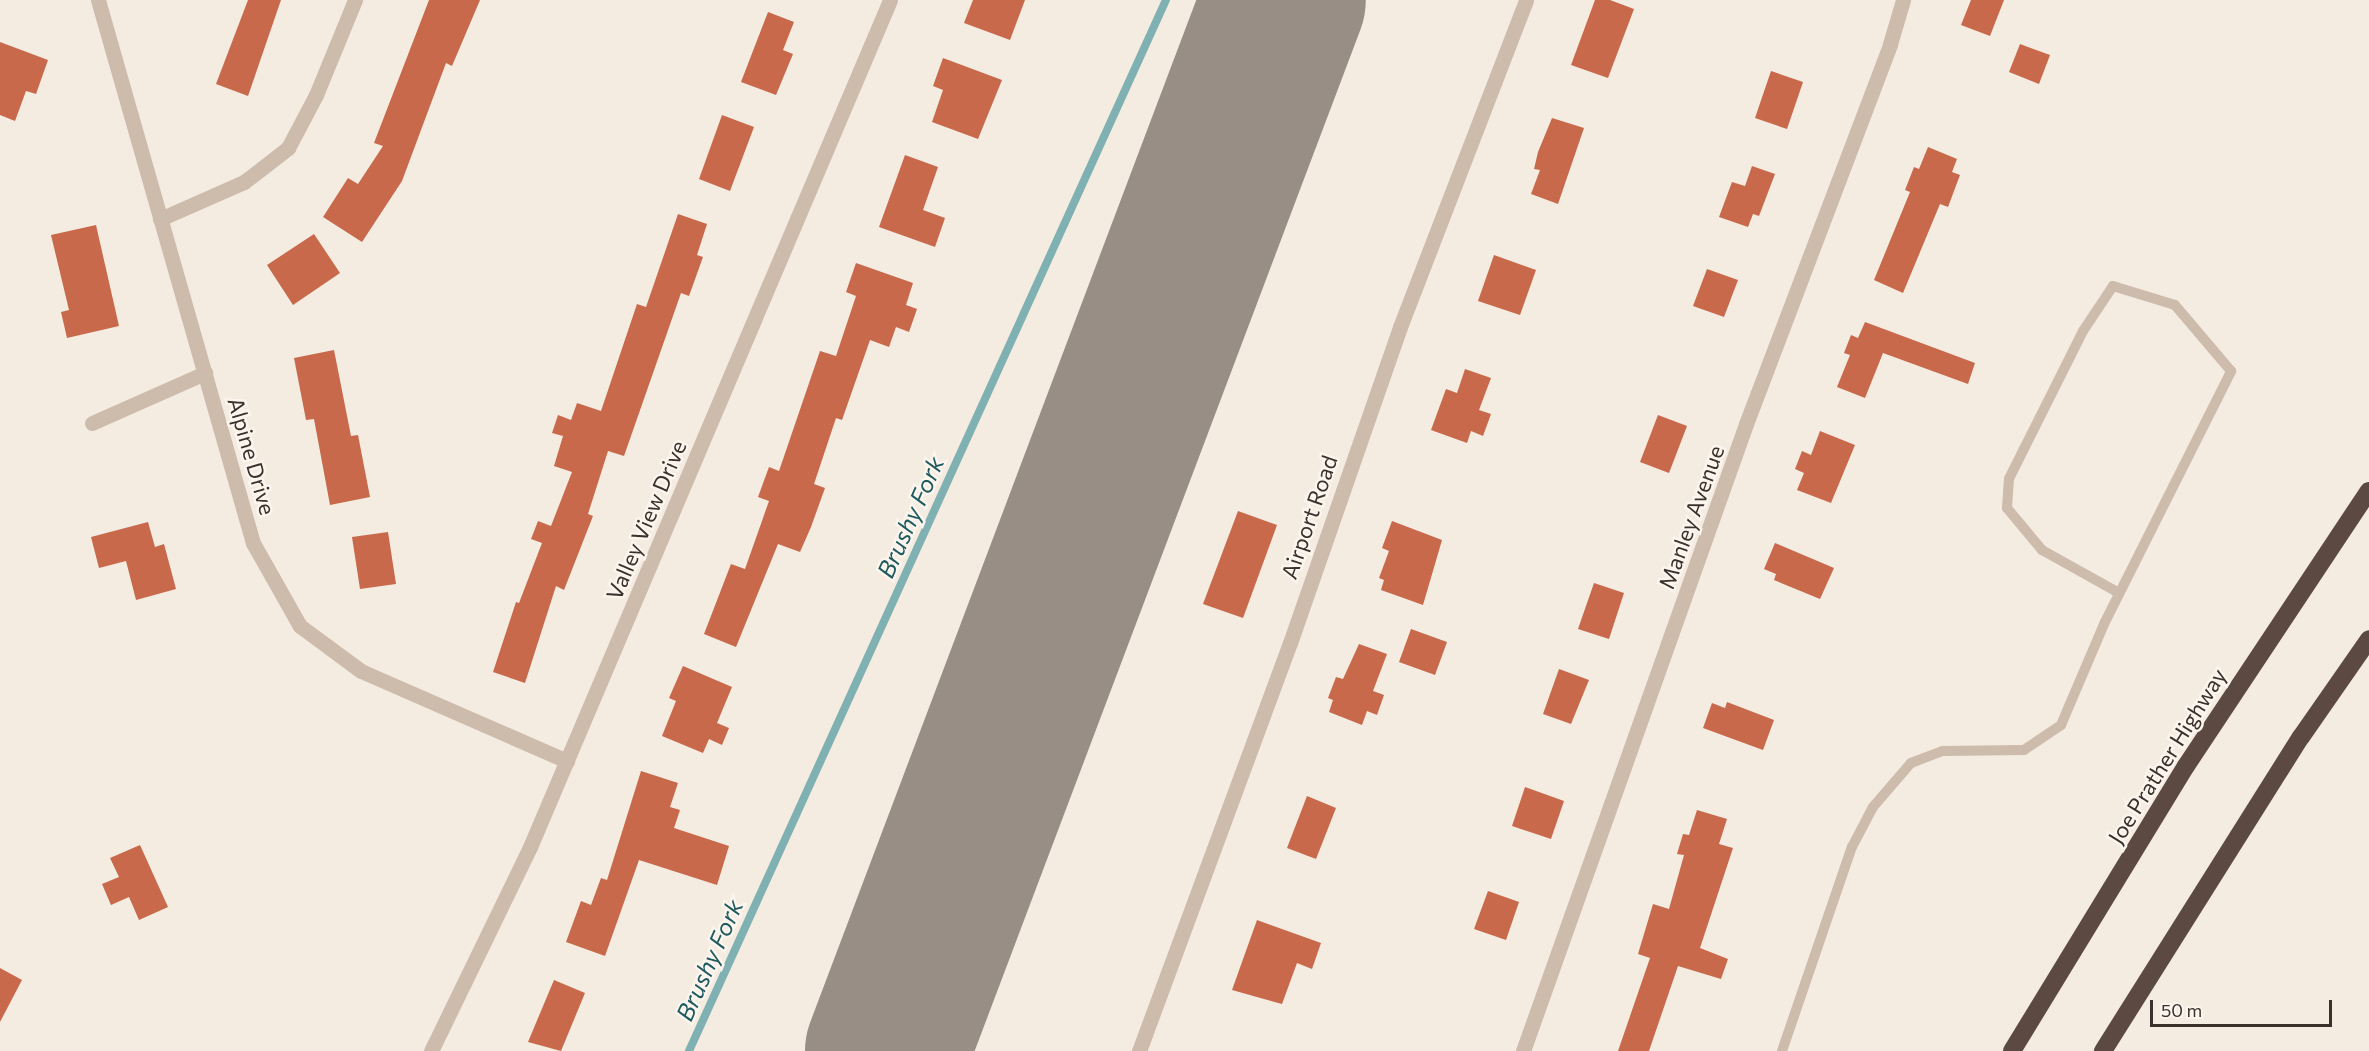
<!DOCTYPE html>
<html>
<head>
<meta charset="utf-8">
<style>
  body { margin:0 }
  #map { position:relative; width:2369px; height:1051px; overflow:hidden; background:#f4ebe1; font-family:Commissioner,sans-serif }
  div>[style] { position:absolute }
  .stream>* { height:8px; margin:-4px; padding:0 4px; transform-origin:4px; border-radius:4px; background:#7fb0b2 }
  .runway>* { height:164px; margin:-82px; padding:0 82px; transform-origin:82px; border-radius:82px; background:#988e86 }
  .building>* { inset:0; background:#c8694b }
  .lane>* { height:10px; margin:-5px; padding:0 5px; transform-origin:5px; border-radius:5px; background:#cdbbac }
  .street>* { height:15px; margin:-7.5px; padding:0 7.5px; transform-origin:7.5px; border-radius:7.5px; background:#cdbbac }
  .highway>* { height:18px; margin:-9px; padding:0 9px; transform-origin:9px; border-radius:9px; background:#5c4a42 }
  span { translate:-50% -50%; white-space:nowrap; text-align:center; line-height:1.15; -webkit-text-stroke:5px #fbf5ee; paint-order:stroke }
  .street-label { font-size:22px; color:#3b302b }
  .water-label { font-size:24px; color:#1f5a5e; font-style:italic }
  .scale { position:absolute; left:2150px; top:1000px; width:182px; height:27px; box-sizing:border-box; border:3px solid #3b302b; border-top:0; padding-left:8px; font-size:18px; line-height:21px; white-space:nowrap; color:#3b302b; -webkit-text-stroke:4px #fbf5ee; paint-order:stroke }
</style>
</head>
<body>
<div id="map">
  <div class="stream">
    <div style="left:689px;top:1051px;width:1154px;rotate:-65.59deg"></div>
  </div>
  <div class="runway">
    <div style="left:887px;top:1051px;width:1123px;rotate:-69.31deg"></div>
  </div>
  <div class="building">
    <div style="clip-path:polygon(248px 0,281px 0,248px 96px,216px 84px)"></div>
    <div style="clip-path:polygon(429px 0,480px 0,452px 66px,446px 63px,402px 181px,362px 242px,323px 217px,348px 178px,358px 184px,383px 146px,374px 143px)"></div>
    <div style="clip-path:polygon(973px 0,1025px 0,1010px 40px,964px 23px)"></div>
    <div style="clip-path:polygon(1595px 0,1610px 0,1634px 9px,1608px 78px,1571px 65px)"></div>
    <div style="clip-path:polygon(1971px 0,2004px 0,1990px 36px,1961px 25px)"></div>
    <div style="clip-path:polygon(768px 12px,794px 22px,783px 50px,793px 54px,776px 95px,741px 82px)"></div>
    <div style="clip-path:polygon(0 42px,48px 60px,36px 94px,26px 91px,15px 121px,0 115px)"></div>
    <div style="clip-path:polygon(2020px 44px,2050px 55px,2039px 84px,2009px 72px)"></div>
    <div style="clip-path:polygon(943px 58px,1002px 80px,978px 139px,932px 122px,943px 90px,933px 86px)"></div>
    <div style="clip-path:polygon(1771px 71px,1803px 82px,1787px 129px,1755px 118px)"></div>
    <div style="clip-path:polygon(722px 115px,754px 127px,730px 191px,699px 179px)"></div>
    <div style="clip-path:polygon(1552px 118px,1584px 128px,1558px 204px,1531px 194px,1540px 170px,1534px 169px,1538px 152px)"></div>
    <div style="clip-path:polygon(1928px 147px,1957px 159px,1952px 172px,1960px 175px,1948px 207px,1940px 204px,1903px 293px,1874px 280px,1910px 192px,1905px 190px,1914px 167px,1919px 169px)"></div>
    <div style="clip-path:polygon(905px 155px,938px 167px,923px 210px,945px 218px,935px 247px,879px 227px)"></div>
    <div style="clip-path:polygon(1752px 166px,1775px 174px,1759px 216px,1753px 214px,1748px 227px,1719px 217px,1732px 182px,1745px 186px)"></div>
    <div style="clip-path:polygon(678px 214px,707px 224px,697px 255px,703px 257px,689px 296px,681px 293px,624px 456px,608px 451px,588px 514px,593px 516px,564px 590px,556px 586px,525px 683px,493px 672px,516px 602px,519px 603px,542px 543px,531px 539px,538px 521px,551px 526px,572px 472px,554px 466px,563px 436px,552px 433px,558px 415px,571px 420px,577px 403px,601px 411px,637px 304px,646px 307px)"></div>
    <div style="clip-path:polygon(96px 225px,119px 326px,67px 338px,61px 312px,69px 310px,51px 235px)"></div>
    <div style="clip-path:polygon(314px 234px,340px 273px,293px 305px,267px 265px)"></div>
    <div style="clip-path:polygon(1494px 255px,1536px 270px,1520px 315px,1478px 301px)"></div>
    <div style="clip-path:polygon(856px 263px,913px 283px,906px 305px,917px 309px,909px 332px,896px 327px,889px 347px,870px 340px,842px 420px,836px 418px,814px 484px,825px 488px,811px 527px,800px 552px,778px 544px,736px 647px,704px 634px,731px 564px,745px 569px,769px 501px,758px 497px,769px 467px,779px 471px,820px 351px,836px 356px,856px 296px,846px 292px)"></div>
    <div style="clip-path:polygon(1707px 269px,1738px 280px,1724px 317px,1693px 306px)"></div>
    <div style="clip-path:polygon(1865px 322px,1975px 363px,1968px 384px,1883px 353px,1865px 398px,1837px 387px,1850px 355px,1844px 353px,1851px 335px,1858px 338px)"></div>
    <div style="clip-path:polygon(334px 350px,351px 436px,358px 435px,370px 497px,330px 505px,314px 419px,306px 420px,294px 358px)"></div>
    <div style="clip-path:polygon(1465px 369px,1491px 378px,1479px 410px,1491px 414px,1483px 436px,1471px 431px,1467px 443px,1431px 430px,1446px 389px,1457px 393px)"></div>
    <div style="clip-path:polygon(1658px 415px,1687px 426px,1669px 473px,1640px 462px)"></div>
    <div style="clip-path:polygon(1820px 431px,1855px 445px,1831px 503px,1797px 490px,1804px 473px,1795px 469px,1802px 451px,1811px 455px)"></div>
    <div style="clip-path:polygon(1238px 511px,1277px 525px,1243px 618px,1203px 604px)"></div>
    <div style="clip-path:polygon(1392px 521px,1442px 540px,1423px 605px,1381px 590px,1384px 580px,1379px 578px,1389px 551px,1382px 548px)"></div>
    <div style="clip-path:polygon(148px 522px,155px 547px,164px 544px,176px 589px,136px 600px,126px 561px,99px 568px,91px 537px)"></div>
    <div style="clip-path:polygon(388px 532px,396px 584px,360px 589px,352px 537px)"></div>
    <div style="clip-path:polygon(1775px 543px,1834px 568px,1820px 599px,1774px 580px,1776px 574px,1764px 569px)"></div>
    <div style="clip-path:polygon(1594px 583px,1624px 593px,1609px 639px,1578px 629px)"></div>
    <div style="clip-path:polygon(1411px 629px,1447px 642px,1435px 675px,1399px 662px)"></div>
    <div style="clip-path:polygon(1359px 644px,1387px 654px,1373px 691px,1384px 695px,1377px 715px,1367px 711px,1362px 725px,1329px 712px,1333px 700px,1328px 698px,1336px 677px,1343px 679px)"></div>
    <div style="clip-path:polygon(683px 666px,732px 687px,717px 723px,729px 728px,722px 745px,709px 739px,703px 753px,662px 736px,676px 701px,669px 698px)"></div>
    <div style="clip-path:polygon(1559px 669px,1589px 680px,1571px 724px,1543px 714px)"></div>
    <div style="clip-path:polygon(1727px 702px,1774px 720px,1763px 750px,1703px 728px,1712px 703px,1725px 708px)"></div>
    <div style="clip-path:polygon(641px 771px,678px 783px,670px 807px,680px 810px,674px 828px,729px 846px,717px 885px,639px 860px,605px 956px,566px 942px,581px 901px,591px 905px,601px 878px,607px 880px)"></div>
    <div style="clip-path:polygon(1525px 787px,1564px 801px,1551px 839px,1512px 826px)"></div>
    <div style="clip-path:polygon(1307px 796px,1336px 808px,1316px 859px,1287px 848px)"></div>
    <div style="clip-path:polygon(1697px 810px,1727px 819px,1719px 844px,1733px 848px,1700px 948px,1728px 959px,1721px 979px,1678px 966px,1649px 1051px,1618px 1051px,1650px 958px,1638px 954px,1653px 904px,1669px 909px,1684px 855px,1677px 854px,1683px 834px,1689px 835px)"></div>
    <div style="clip-path:polygon(140px 845px,168px 907px,139px 920px,129px 897px,111px 905px,102px 884px,119px 877px,110px 858px)"></div>
    <div style="clip-path:polygon(1488px 891px,1519px 902px,1506px 940px,1474px 929px)"></div>
    <div style="clip-path:polygon(1257px 920px,1321px 943px,1312px 969px,1297px 963px,1282px 1004px,1232px 990px)"></div>
    <div style="clip-path:polygon(0 968px,22px 980px,0 1022px)"></div>
    <div style="clip-path:polygon(554px 980px,585px 993px,561px 1051px,528px 1042px)"></div>
  </div>
  <div class="lane">
    <div style="left:1782px;top:1051px;width:216px;rotate:-71.1deg"></div>
    <div style="left:1852px;top:847px;width:45px;rotate:-62.3deg"></div>
    <div style="left:1873px;top:807px;width:58px;rotate:-49.2deg"></div>
    <div style="left:1911px;top:763px;width:34px;rotate:-21deg"></div>
    <div style="left:1943px;top:751px;width:81px;rotate:-0.7deg"></div>
    <div style="left:2024px;top:750px;width:45px;rotate:-34deg"></div>
    <div style="left:2061px;top:725px;width:112px;rotate:-66.9deg"></div>
    <div style="left:2105px;top:622px;width:281px;rotate:-63.3deg"></div>
    <div style="left:2231px;top:371px;width:87px;rotate:-130.3deg"></div>
    <div style="left:2175px;top:305px;width:65px;rotate:-163deg"></div>
    <div style="left:2113px;top:286px;width:54px;rotate:123.7deg"></div>
    <div style="left:2083px;top:331px;width:165px;rotate:116.6deg"></div>
    <div style="left:2009px;top:479px;width:29px;rotate:94deg"></div>
    <div style="left:2007px;top:508px;width:55px;rotate:50.2deg"></div>
    <div style="left:2042px;top:550px;width:88px;rotate:29.2deg"></div>
  </div>
  <div class="street">
    <div style="left:98px;top:0;width:565px;rotate:74.07deg"></div>
    <div style="left:253px;top:543px;width:95px;rotate:60.5deg"></div>
    <div style="left:300px;top:626px;width:76px;rotate:36.4deg"></div>
    <div style="left:361px;top:671px;width:225px;rotate:23.6deg"></div>
    <div style="left:160px;top:219px;width:92px;rotate:-23.8deg"></div>
    <div style="left:244px;top:182px;width:56px;rotate:-37.7deg"></div>
    <div style="left:288px;top:148px;width:60px;rotate:-62.2deg"></div>
    <div style="left:316px;top:95px;width:103px;rotate:-67.7deg"></div>
    <div style="left:92px;top:423px;width:124px;rotate:-23.9deg"></div>
    <div style="left:431px;top:1051px;width:227px;rotate:-64.1deg"></div>
    <div style="left:530px;top:847px;width:920px;rotate:-66.97deg"></div>
    <div style="left:1139px;top:1051px;width:435px;rotate:-69.7deg"></div>
    <div style="left:1290px;top:643px;width:335px;rotate:-70.8deg"></div>
    <div style="left:1400px;top:327px;width:350px;rotate:-68.9deg"></div>
    <div style="left:1523px;top:1051px;width:665px;rotate:-70.42deg"></div>
    <div style="left:1746px;top:424px;width:406px;rotate:-69.2deg"></div>
    <div style="left:1890px;top:44px;width:46px;rotate:-73.5deg"></div>
  </div>
  <div class="highway">
    <div style="left:2012px;top:1051px;width:334px;rotate:-58.6deg"></div>
    <div style="left:2186px;top:766px;width:330px;rotate:-56.4deg"></div>
    <div style="left:2103px;top:1051px;width:371px;rotate:-57.8deg"></div>
    <div style="left:2301px;top:737px;width:119px;rotate:-55.2deg"></div>
  </div>
  <div class="street-label">
    <span style="left:252px;top:456px;rotate:74deg">Alpine Drive</span>
    <span style="left:1309px;top:517px;rotate:-71deg">Airport Road</span>
    <span style="left:1691px;top:517px;rotate:-70deg">Manley Avenue</span>
    <span style="left:646px;top:520px;rotate:-67deg">Valley View Drive</span>
    <span style="left:2167px;top:756px;rotate:-58deg">Joe Prather Highway</span>
  </div>
  <div class="water-label">
    <span style="left:910px;top:517px;rotate:-66deg">Brushy Fork</span>
    <span style="left:709px;top:960px;rotate:-66deg">Brushy Fork</span>
  </div>
  <div class="scale">50 m</div>
</div>
</body>
</html>
